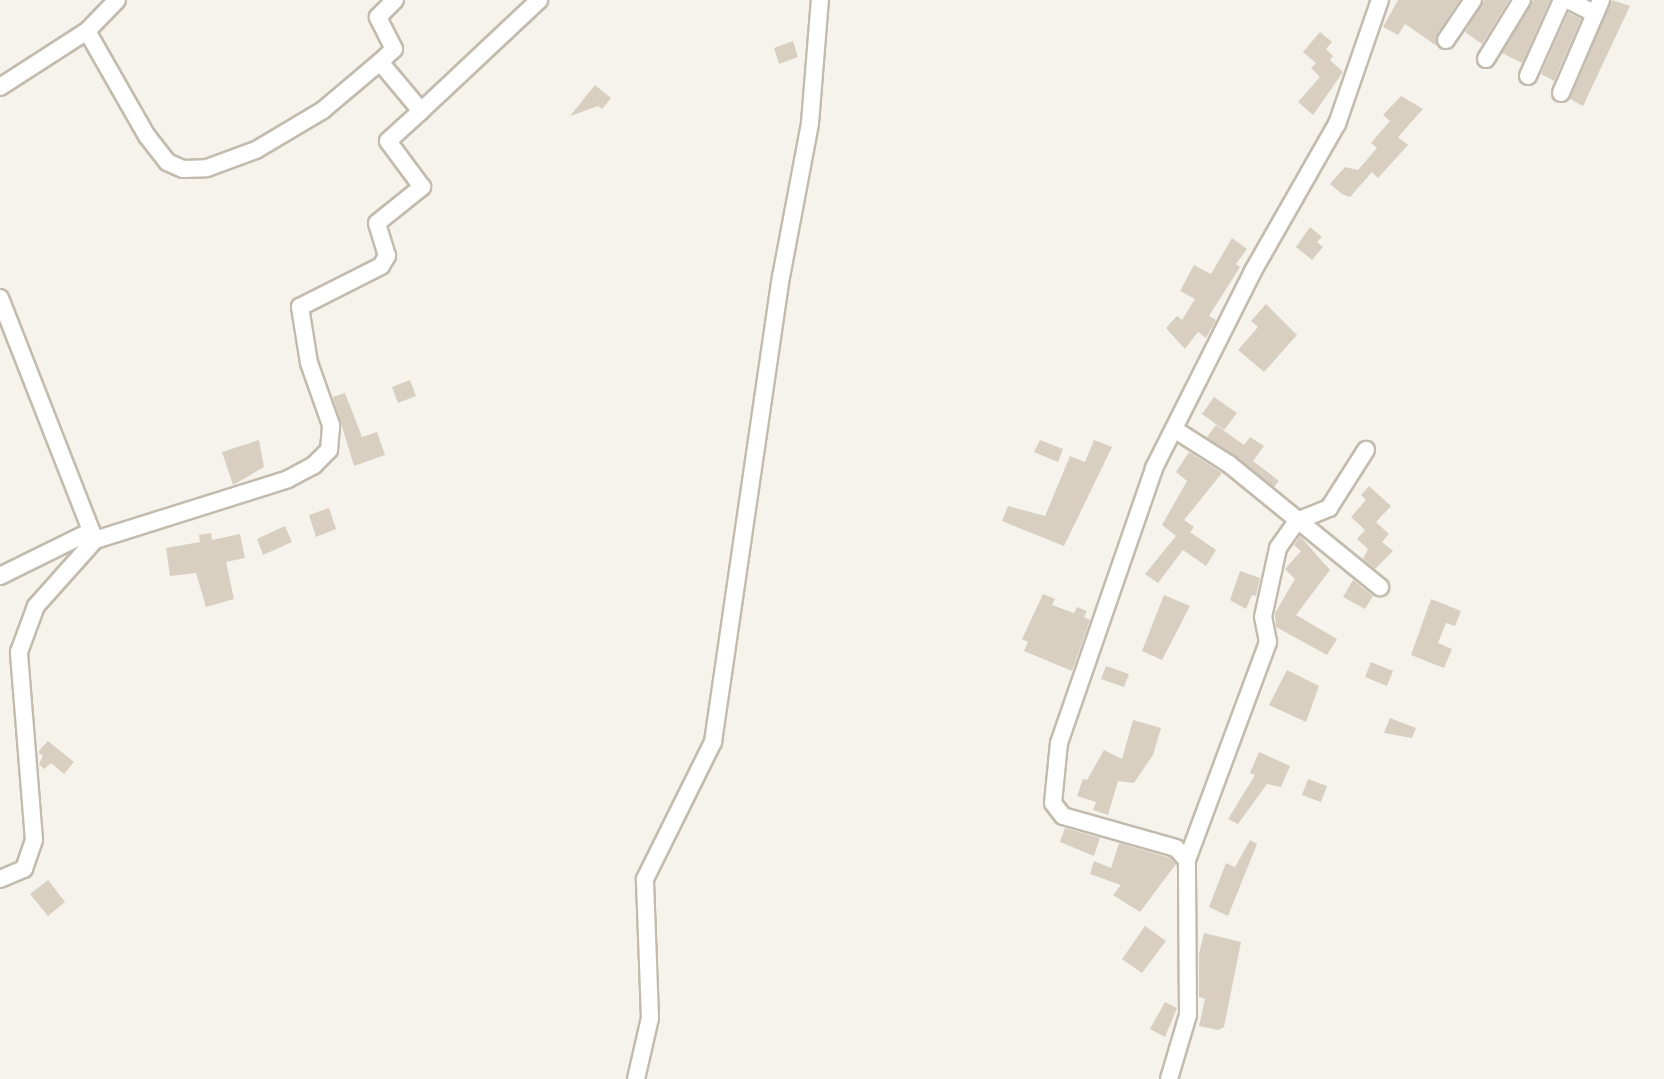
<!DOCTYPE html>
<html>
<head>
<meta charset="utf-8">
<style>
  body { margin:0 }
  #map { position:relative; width:1664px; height:1079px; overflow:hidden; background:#f6f3ec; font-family:Montserrat,sans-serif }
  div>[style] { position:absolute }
  .building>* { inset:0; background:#d8cfc1 }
  .roads { filter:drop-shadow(2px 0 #c2bbae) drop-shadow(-2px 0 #c2bbae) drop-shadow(0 2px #c2bbae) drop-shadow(0 -2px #c2bbae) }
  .minor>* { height:16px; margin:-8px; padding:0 8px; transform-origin:8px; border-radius:8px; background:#fff }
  span { translate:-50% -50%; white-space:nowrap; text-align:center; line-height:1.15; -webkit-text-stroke:6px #fff; paint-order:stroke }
</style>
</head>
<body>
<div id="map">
  <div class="building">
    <div style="clip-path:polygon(1398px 0,1460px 0,1437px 34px,1437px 46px,1405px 24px,1398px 35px,1383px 27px)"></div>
    <div style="clip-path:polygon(1484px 0,1509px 0,1482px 44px,1465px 32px)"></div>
    <div style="clip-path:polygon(1533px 0,1550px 0,1522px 63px,1502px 53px)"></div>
    <div style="clip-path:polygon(1612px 0,1630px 6px,1583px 106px,1570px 99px)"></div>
    <div style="clip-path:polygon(1568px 13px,1581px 19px,1554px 81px,1541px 74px)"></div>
    <div style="clip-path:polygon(1320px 32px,1332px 42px,1326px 49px,1333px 56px,1330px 60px,1343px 72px,1313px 115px,1298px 102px,1320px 77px,1311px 68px,1316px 63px,1303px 52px)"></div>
    <div style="clip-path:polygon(793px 41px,798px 57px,779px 64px,774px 48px)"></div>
    <div style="clip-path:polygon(595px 85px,611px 98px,602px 109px,598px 106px,570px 116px)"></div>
    <div style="clip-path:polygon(1401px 96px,1423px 109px,1398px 137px,1408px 145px,1378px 178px,1372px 172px,1350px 197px,1342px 194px,1330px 184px,1345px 167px,1358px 170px,1377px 148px,1371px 143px,1390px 121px,1383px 115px)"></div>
    <div style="clip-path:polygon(1310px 227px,1322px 237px,1317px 242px,1323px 247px,1312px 260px,1296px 247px)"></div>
    <div style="clip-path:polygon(1232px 238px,1247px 249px,1236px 264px,1240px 267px,1209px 316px,1216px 320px,1206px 338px,1198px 332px,1185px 349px,1166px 328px,1177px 316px,1182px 320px,1195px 299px,1180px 291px,1194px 265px,1211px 274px)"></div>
    <div style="clip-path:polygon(1266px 304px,1297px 335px,1264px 372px,1238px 350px,1258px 327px,1251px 321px)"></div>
    <div style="clip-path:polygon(410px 380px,416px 396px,398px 403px,392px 387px)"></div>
    <div style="clip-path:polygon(345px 393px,362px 437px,377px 432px,385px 455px,354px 466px,333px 397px)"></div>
    <div style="clip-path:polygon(1214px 397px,1237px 413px,1224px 430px,1202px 414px)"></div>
    <div style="clip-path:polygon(1216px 425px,1244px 445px,1250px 437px,1264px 446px,1253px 461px,1279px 481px,1274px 487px,1207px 437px)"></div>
    <div style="clip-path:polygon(259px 440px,264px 467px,233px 485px,222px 452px)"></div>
    <div style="clip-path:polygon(1040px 440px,1063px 449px,1058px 462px,1034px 452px)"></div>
    <div style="clip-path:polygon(1094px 440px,1112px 447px,1064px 546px,1002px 521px,1008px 506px,1045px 516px,1070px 456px,1085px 462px)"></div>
    <div style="clip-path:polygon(1189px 452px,1222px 473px,1184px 520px,1194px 527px,1190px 532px,1216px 550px,1206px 566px,1183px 550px,1158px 583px,1145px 574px,1176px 536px,1162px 525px,1187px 481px,1176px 472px)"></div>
    <div style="clip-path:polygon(1369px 486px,1391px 506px,1376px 522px,1389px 534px,1382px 542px,1393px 551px,1375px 569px,1363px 559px,1368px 549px,1357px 539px,1365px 530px,1351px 517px,1366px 500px,1361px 495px)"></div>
    <div style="clip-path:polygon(329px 508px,336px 529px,316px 537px,309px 515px)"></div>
    <div style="clip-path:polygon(285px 526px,292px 542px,263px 555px,257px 539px)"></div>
    <div style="clip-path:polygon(211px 533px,212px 540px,240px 534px,245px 558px,226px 562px,234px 599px,206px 607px,196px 573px,170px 576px,166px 548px,200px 542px,199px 535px)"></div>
    <div style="clip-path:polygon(1300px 536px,1330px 570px,1296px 615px,1337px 639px,1327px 655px,1276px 627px,1275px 613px,1295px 579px,1285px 569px,1301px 551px,1294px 545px)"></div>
    <div style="clip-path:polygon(1240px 571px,1260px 578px,1256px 596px,1252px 595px,1246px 609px,1230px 600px)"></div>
    <div style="clip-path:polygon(1353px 580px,1373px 596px,1365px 609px,1343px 597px)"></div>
    <div style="clip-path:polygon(1043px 594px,1055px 599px,1052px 605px,1074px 613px,1077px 607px,1087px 611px,1084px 617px,1090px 620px,1072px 671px,1024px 651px,1028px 642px,1022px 639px)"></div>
    <div style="clip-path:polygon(1164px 595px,1190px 606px,1162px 660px,1142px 651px)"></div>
    <div style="clip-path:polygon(1431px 599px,1461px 611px,1455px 626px,1446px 623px,1438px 643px,1452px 649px,1444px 668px,1411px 655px)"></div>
    <div style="clip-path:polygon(1371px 662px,1393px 671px,1387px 686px,1365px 677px)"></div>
    <div style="clip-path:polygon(1106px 666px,1129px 674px,1124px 687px,1101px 679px)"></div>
    <div style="clip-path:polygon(1287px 670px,1319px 686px,1306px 722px,1269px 705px)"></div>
    <div style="clip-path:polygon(1390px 718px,1416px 728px,1412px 738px,1384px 733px)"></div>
    <div style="clip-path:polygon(1133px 720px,1161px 728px,1153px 755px,1134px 783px,1118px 781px,1108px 815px,1093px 810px,1096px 802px,1077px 796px,1083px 779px,1087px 780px,1104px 750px,1122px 759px)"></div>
    <div style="clip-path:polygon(48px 741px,74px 762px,64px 774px,51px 763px,44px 769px,39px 764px,43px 756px,38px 752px)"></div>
    <div style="clip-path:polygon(1259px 752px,1290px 766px,1281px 787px,1267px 784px,1238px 824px,1228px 819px,1255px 775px,1250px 773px)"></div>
    <div style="clip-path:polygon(1308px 779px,1327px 786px,1321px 802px,1302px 795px)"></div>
    <div style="clip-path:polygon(1065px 828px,1100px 838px,1094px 856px,1060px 842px)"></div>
    <div style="clip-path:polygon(1250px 840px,1257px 844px,1228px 916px,1209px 907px,1226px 863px,1235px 867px)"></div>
    <div style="clip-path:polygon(1119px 843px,1170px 858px,1176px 864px,1140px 912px,1113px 895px,1121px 885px,1090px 874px,1094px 861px,1111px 868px)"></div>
    <div style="clip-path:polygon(48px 880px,65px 902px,48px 916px,30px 894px)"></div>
    <div style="clip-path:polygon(1145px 926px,1166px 941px,1142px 973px,1122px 959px)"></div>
    <div style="clip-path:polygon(1204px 933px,1241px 942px,1224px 1027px,1218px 1030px,1199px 1026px,1205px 999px,1199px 997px,1199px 954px)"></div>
    <div style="clip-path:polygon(1165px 1002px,1177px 1008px,1165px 1037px,1150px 1029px)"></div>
  </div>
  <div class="roads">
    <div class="minor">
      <div style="left:1568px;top:0;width:28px;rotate:27deg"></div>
      <div style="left:87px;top:31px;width:121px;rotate:60.3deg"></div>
      <div style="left:147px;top:136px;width:33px;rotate:52deg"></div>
      <div style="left:167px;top:162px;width:17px;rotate:24deg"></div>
      <div style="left:183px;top:169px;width:24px;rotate:-2deg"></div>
      <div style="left:207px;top:168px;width:52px;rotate:-20.2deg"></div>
      <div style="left:256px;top:150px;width:78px;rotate:-30.8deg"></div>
      <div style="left:323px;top:110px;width:75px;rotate:-40.1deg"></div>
      <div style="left:1446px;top:40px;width:48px;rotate:-56deg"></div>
      <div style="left:1486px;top:59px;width:69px;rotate:-58.6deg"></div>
      <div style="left:1528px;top:76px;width:83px;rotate:-65.9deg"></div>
      <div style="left:0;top:87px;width:103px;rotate:-32.8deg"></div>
      <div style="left:87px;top:31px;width:43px;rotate:-45.9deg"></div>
      <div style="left:1561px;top:93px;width:101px;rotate:-66.7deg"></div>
      <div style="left:421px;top:111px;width:162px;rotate:-43.2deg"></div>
      <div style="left:0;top:298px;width:260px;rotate:68.6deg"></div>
      <div style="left:1174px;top:429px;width:65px;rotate:32.5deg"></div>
      <div style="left:1229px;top:464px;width:195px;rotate:39.2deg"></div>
      <div style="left:0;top:576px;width:102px;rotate:-26.3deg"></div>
      <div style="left:1187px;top:860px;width:233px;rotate:-69.6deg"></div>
      <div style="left:1268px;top:642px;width:25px;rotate:-101deg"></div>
      <div style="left:1263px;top:617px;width:71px;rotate:-77.7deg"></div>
      <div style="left:1278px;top:548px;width:33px;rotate:-55deg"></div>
      <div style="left:1297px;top:521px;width:35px;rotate:-22deg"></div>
      <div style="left:1329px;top:508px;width:69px;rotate:-57.5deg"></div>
      <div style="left:0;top:879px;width:26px;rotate:-23deg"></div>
      <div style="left:24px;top:869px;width:31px;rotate:-71deg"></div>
      <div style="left:34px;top:840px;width:189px;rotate:-94.6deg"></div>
      <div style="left:19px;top:652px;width:49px;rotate:-69.7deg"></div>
      <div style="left:36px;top:606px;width:89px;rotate:-48.2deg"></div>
      <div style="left:95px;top:540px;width:202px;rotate:-17.5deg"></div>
      <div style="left:288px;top:479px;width:30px;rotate:-28deg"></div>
      <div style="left:314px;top:465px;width:21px;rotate:-45deg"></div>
      <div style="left:329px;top:450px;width:25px;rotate:-85deg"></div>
      <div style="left:331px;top:425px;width:66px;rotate:-109.5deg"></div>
      <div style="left:309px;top:363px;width:57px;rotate:-99.1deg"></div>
      <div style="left:300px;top:307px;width:91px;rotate:-26.8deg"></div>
      <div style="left:381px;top:266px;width:12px;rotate:-59deg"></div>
      <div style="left:387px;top:256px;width:34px;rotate:-107deg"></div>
      <div style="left:377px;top:223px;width:58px;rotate:-38.7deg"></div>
      <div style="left:422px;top:187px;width:57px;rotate:-126.5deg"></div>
      <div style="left:388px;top:141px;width:45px;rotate:-42.3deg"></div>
      <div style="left:421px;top:111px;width:64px;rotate:-129.9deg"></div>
      <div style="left:380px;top:62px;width:19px;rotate:-43deg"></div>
      <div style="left:394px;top:49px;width:36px;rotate:-117deg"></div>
      <div style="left:378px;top:17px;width:24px;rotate:-45deg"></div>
      <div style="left:636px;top:1079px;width:63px;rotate:-77.1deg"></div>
      <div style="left:650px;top:1018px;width:139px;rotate:-92.1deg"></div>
      <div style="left:645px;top:879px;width:153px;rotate:-63.6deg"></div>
      <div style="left:713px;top:742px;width:470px;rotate:-81.7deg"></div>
      <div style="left:781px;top:277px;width:157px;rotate:-79.3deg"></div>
      <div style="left:810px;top:123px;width:123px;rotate:-85.4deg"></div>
      <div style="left:1169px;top:1079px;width:67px;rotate:-73.5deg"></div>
      <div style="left:1188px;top:1015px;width:155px;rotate:-90.4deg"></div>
      <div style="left:1187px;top:860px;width:16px;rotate:-133deg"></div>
      <div style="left:1176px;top:848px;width:117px;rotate:-164.2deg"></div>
      <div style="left:1063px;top:816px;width:16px;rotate:-128deg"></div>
      <div style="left:1053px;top:803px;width:60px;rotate:-84.3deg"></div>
      <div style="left:1059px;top:743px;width:291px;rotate:-70.9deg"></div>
      <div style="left:1154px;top:468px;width:220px;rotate:-63.3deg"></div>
      <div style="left:1253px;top:271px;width:169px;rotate:-60.3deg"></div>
      <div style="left:1337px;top:124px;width:131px;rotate:-70.9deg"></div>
    </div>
  </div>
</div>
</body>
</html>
